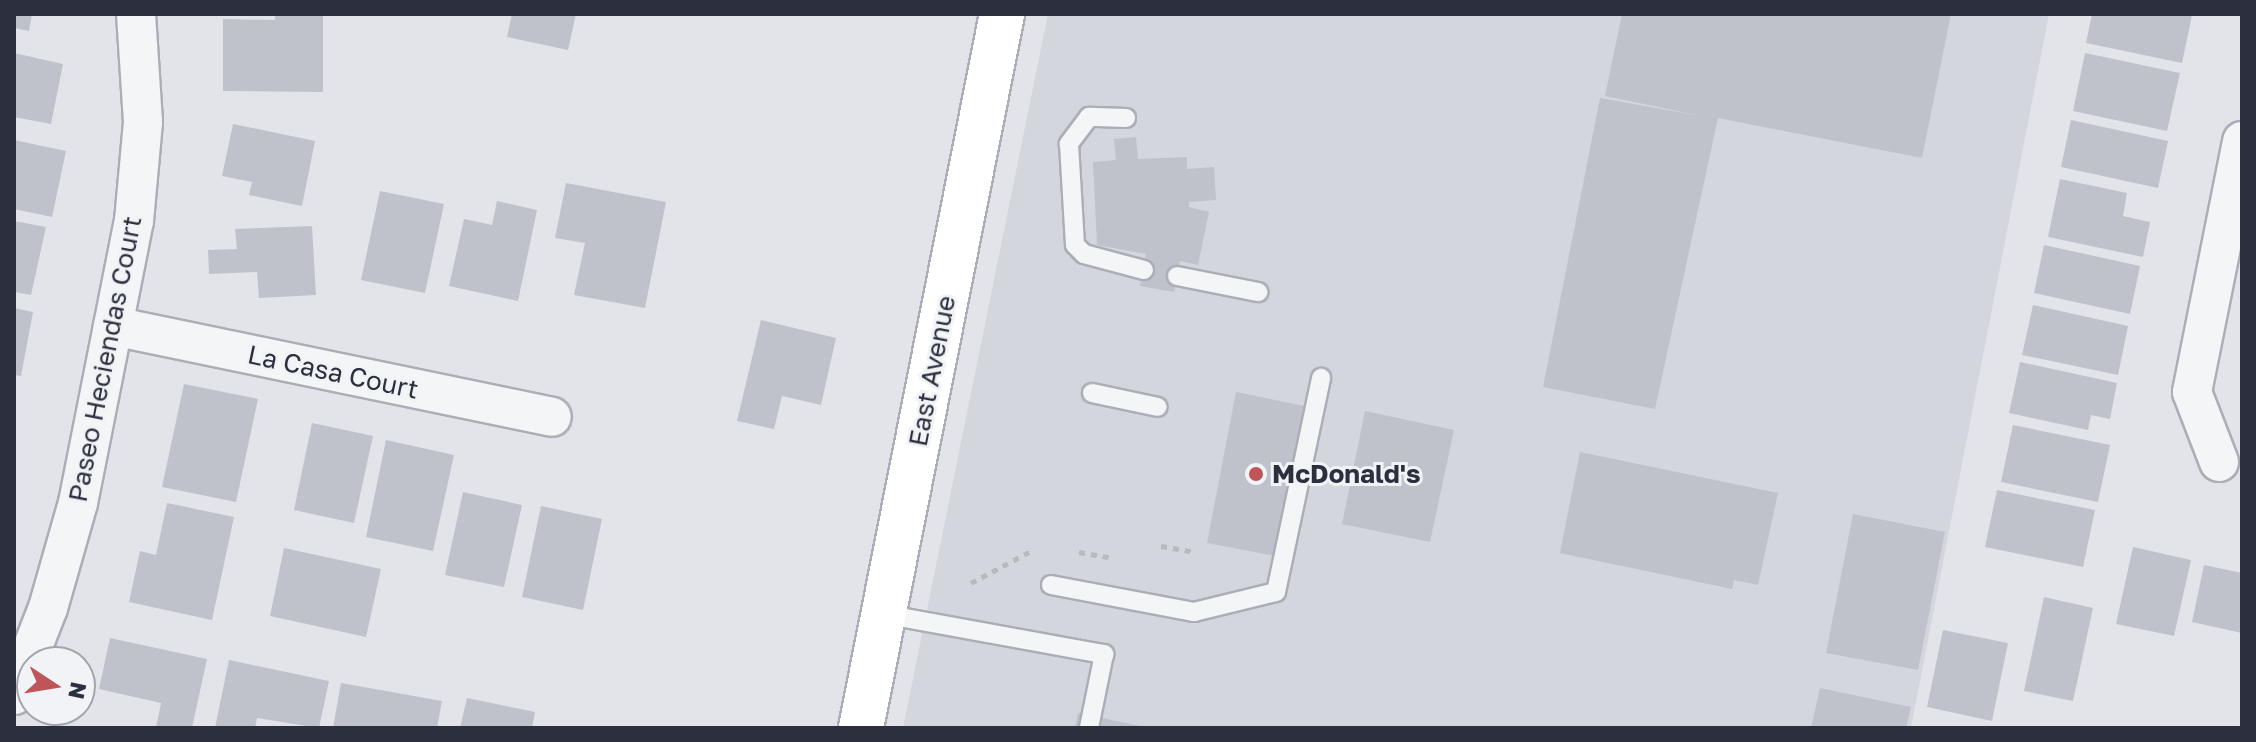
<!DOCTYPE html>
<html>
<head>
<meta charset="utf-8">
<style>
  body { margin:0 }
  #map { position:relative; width:2256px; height:742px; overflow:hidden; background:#e2e4e9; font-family:"Golos Text",sans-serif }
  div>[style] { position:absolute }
  .built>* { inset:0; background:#d4d6dd }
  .building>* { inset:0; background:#bfc2cb }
  .path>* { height:5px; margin-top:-2.5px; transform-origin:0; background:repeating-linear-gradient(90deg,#b8bac0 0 6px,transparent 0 12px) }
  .roads { filter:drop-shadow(2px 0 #abaeb6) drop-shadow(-2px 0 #abaeb6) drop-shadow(0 2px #abaeb6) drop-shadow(0 -2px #abaeb6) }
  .service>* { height:18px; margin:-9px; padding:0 9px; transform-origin:9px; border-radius:9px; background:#f4f5f7 }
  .minor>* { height:38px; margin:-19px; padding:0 19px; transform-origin:19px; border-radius:19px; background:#f4f5f7 }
  .secondary>* { height:44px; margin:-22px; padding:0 22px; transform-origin:22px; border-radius:22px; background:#fff }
  .dots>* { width:22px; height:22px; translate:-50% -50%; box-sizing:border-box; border:4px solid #f1f3f6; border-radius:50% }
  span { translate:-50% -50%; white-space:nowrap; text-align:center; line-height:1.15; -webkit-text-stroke:6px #f1f3f6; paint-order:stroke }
  .street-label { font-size:26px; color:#2c303e }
  .poi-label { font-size:26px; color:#2c303e; font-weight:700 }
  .left { translate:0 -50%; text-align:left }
  .frame { position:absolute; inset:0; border:16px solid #2c303e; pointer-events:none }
  .north { position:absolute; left:16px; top:646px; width:80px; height:80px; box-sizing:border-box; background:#f1f3f6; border:2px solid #a2a5ac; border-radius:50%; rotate:102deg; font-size:22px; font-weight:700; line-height:32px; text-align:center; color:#2c303e }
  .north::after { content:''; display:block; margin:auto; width:28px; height:36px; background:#bf5558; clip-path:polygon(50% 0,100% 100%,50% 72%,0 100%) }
</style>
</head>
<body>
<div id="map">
  <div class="built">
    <div style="clip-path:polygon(1048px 14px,2049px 14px,1911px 728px,903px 728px)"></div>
  </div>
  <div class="building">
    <div style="clip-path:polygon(14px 14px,32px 14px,29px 31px,14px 28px)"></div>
    <div style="clip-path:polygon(275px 14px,323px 14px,323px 92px,223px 91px,223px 19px,275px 20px)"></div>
    <div style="clip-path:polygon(512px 14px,576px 14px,568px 50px,507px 37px)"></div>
    <div style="clip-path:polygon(1622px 14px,1951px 14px,1922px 158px,1718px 118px,1655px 409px,1543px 387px,1600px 98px,1701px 116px,1605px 96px)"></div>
    <div style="clip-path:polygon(2092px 14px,2192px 15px,2182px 63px,2086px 43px)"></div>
    <div style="clip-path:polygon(14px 53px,63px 64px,51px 124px,14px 117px)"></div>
    <div style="clip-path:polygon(2085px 53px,2180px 73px,2167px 131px,2073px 111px)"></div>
    <div style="clip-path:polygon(2071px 120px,2168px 141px,2158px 188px,2061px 167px)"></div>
    <div style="clip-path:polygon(233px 124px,315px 141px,302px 206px,249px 195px,252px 182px,222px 176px)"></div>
    <div style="clip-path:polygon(1136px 137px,1138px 159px,1187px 157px,1187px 169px,1214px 167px,1216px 200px,1189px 202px,1189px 207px,1209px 212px,1198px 265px,1180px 261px,1174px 292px,1140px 286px,1146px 254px,1097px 245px,1093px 162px,1116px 160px,1114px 139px)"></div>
    <div style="clip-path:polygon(14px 140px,66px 151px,52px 217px,14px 209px)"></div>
    <div style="clip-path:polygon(2060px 179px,2127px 193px,2123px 216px,2150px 222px,2143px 257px,2048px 237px)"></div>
    <div style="clip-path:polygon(566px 183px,666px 202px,645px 308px,574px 295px,585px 243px,555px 238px)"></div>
    <div style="clip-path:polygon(380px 191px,444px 204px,425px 293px,361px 280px)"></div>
    <div style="clip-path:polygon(497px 201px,537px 210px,518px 301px,449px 286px,464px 219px,492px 225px)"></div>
    <div style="clip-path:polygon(14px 221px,46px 227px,31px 295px,14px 292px)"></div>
    <div style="clip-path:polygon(312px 226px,316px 295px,259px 298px,257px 272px,209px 274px,208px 250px,237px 249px,235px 229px)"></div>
    <div style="clip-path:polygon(2044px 245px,2140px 266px,2130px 314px,2034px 293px)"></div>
    <div style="clip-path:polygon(2033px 305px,2128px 326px,2118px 375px,2022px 355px)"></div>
    <div style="clip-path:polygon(14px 308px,33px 312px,21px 376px,14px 375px)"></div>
    <div style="clip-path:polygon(761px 320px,836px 338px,821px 405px,782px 396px,774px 429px,737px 421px)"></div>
    <div style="clip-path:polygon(2020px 362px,2117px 383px,2110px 419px,2091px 415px,2088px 430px,2009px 413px)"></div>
    <div style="clip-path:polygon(184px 384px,258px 399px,236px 502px,162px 487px)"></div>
    <div style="clip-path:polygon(1236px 392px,1305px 406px,1275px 556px,1207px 543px)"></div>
    <div style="clip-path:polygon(1365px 411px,1454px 430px,1430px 542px,1342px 524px)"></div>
    <div style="clip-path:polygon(312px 423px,373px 436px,354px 523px,294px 510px)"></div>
    <div style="clip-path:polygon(2013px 425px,2110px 445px,2098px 502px,2001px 482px)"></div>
    <div style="clip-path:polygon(386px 440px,454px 455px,433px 551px,366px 537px)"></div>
    <div style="clip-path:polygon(1580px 452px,1778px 493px,1758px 585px,1734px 580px,1732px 589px,1560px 553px)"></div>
    <div style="clip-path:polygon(1997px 490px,2095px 510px,2083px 567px,1985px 547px)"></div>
    <div style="clip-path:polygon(463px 492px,522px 505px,504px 587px,445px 575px)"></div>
    <div style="clip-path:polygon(167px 503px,234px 517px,212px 620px,129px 602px,140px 551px,156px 555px)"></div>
    <div style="clip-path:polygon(541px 506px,602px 519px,583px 610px,522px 597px)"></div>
    <div style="clip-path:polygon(1853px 514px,1945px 532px,1918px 670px,1826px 653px)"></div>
    <div style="clip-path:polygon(2133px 547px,2191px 560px,2174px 636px,2116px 624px)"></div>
    <div style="clip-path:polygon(284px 548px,381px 569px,366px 637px,270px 616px)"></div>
    <div style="clip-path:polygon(2204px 565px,2242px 573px,2242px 633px,2192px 622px)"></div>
    <div style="clip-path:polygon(2044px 597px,2093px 608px,2073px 701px,2024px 691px)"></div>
    <div style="clip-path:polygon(1943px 630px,2008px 643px,1992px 721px,1927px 707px)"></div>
    <div style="clip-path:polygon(110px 638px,207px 659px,192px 728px,156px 728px,161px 703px,99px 689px)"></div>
    <div style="clip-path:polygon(229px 660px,329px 681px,319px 728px,257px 718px,255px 728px,215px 728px)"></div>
    <div style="clip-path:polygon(341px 683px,442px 701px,437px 728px,333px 728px)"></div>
    <div style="clip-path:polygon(1820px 688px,1911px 707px,1906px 728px,1811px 728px)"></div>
    <div style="clip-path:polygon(467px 698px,535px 712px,532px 728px,460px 728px)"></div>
    <div style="clip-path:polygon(1078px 713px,1145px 727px,1145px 728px,1075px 728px)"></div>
  </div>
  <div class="path">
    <div style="left:1161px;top:546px;width:35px;rotate:10deg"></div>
    <div style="left:1079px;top:552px;width:35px;rotate:10deg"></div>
    <div style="left:971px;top:583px;width:66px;rotate:-28.1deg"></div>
  </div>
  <div class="roads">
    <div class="service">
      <div style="left:1126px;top:118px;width:37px;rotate:-178deg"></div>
      <div style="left:1089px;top:117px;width:34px;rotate:127deg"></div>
      <div style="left:1069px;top:144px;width:101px;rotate:86.6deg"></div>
      <div style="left:1075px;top:245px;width:13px;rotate:45deg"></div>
      <div style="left:1084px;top:254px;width:62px;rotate:14.9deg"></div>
      <div style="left:1177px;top:276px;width:83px;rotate:11.2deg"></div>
      <div style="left:1092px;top:393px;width:67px;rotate:12deg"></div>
      <div style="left:1051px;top:585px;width:146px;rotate:10.7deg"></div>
      <div style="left:1194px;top:612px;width:84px;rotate:-13.7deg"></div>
      <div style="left:1276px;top:592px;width:219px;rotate:-78.1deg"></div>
      <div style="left:883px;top:614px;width:225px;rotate:10.3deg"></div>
      <div style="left:1104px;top:654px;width:76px;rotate:101.5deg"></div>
    </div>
    <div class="minor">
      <div style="left:113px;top:326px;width:448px;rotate:11.7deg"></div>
      <div style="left:2219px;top:462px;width:75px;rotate:-111.1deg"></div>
      <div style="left:2192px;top:392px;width:256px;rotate:-78.7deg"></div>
      <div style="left:14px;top:695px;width:93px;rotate:-68.7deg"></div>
      <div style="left:48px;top:608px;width:109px;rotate:-74.1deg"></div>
      <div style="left:78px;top:503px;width:288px;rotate:-78.8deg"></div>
      <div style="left:134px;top:221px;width:99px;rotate:-84.8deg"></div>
      <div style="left:143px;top:122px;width:108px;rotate:-93.7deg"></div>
    </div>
    <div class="secondary">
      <div style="left:861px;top:728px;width:728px;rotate:-78.83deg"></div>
    </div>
  </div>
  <div class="dots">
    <div style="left:1256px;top:474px;background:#bf5558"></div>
  </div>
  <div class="street-label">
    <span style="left:105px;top:359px;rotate:-79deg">Paseo Heciendas Court</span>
    <span style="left:932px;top:371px;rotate:-79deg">East Avenue</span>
    <span style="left:333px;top:372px;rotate:12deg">La Casa Court</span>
  </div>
  <div class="poi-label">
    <span class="left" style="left:1272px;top:474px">McDonald's</span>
  </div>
  <div class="frame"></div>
  <div class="north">N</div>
</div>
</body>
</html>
